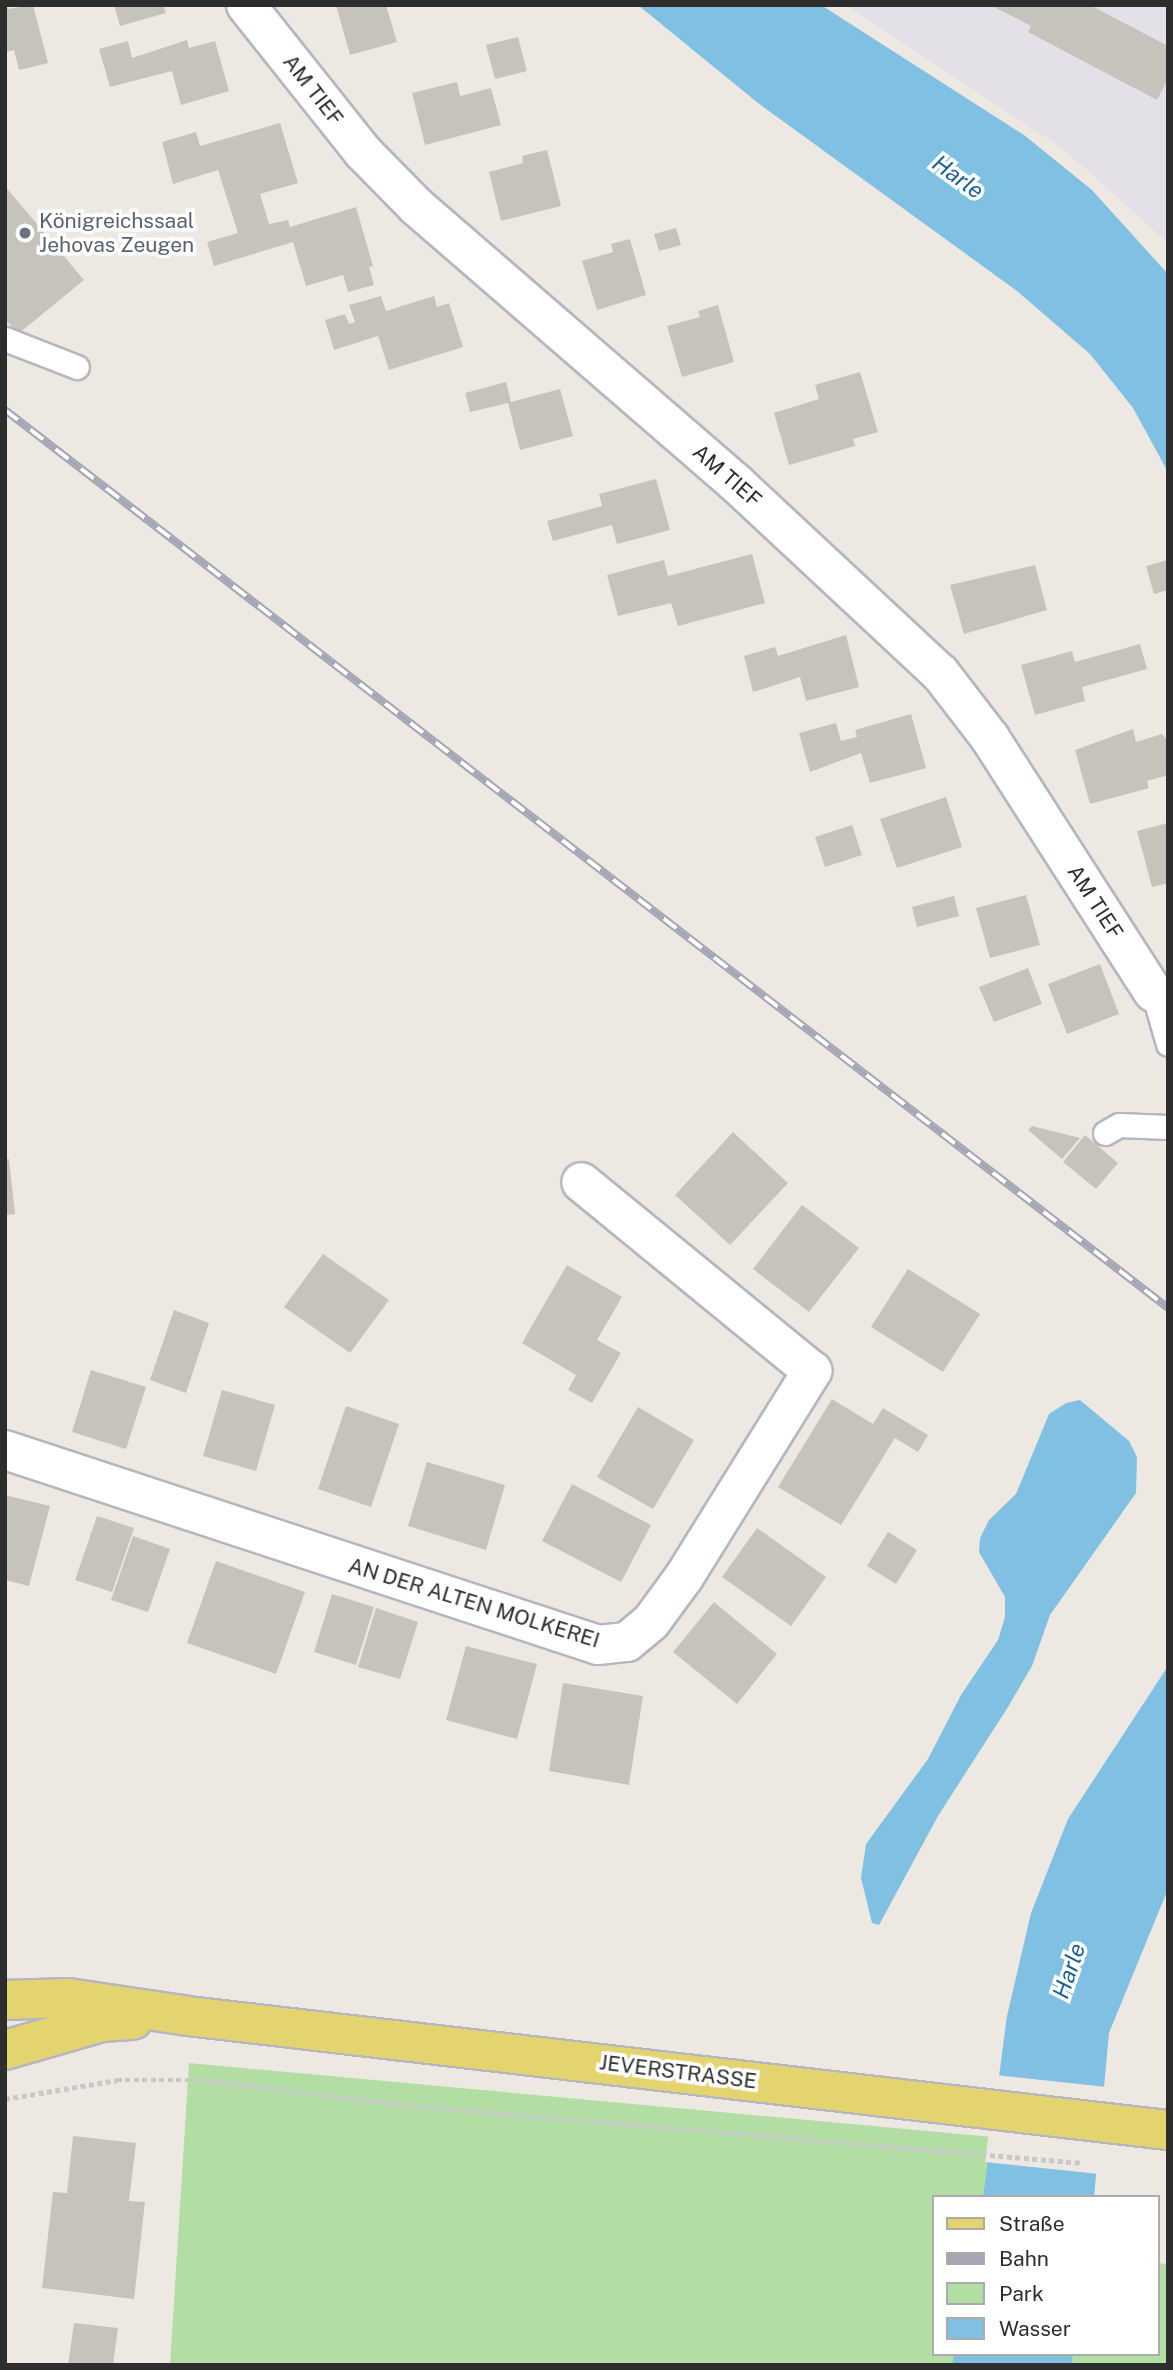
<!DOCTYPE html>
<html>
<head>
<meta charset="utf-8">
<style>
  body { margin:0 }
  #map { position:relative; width:1173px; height:2370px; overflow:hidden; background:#ede9e2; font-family:"Public Sans",sans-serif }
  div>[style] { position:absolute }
  .industrial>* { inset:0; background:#e3e1e7 }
  .green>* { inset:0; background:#b2dea4 }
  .water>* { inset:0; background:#80c0e3 }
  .pier>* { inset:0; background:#ede9e2 }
  .building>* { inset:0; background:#c6c3bd }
  .path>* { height:4.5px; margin-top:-2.25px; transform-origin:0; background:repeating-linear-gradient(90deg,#c8c8c8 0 5px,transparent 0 8.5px) }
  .roads { filter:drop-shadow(2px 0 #b5b6bf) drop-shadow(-2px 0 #b5b6bf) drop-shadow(0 2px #b5b6bf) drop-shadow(0 -2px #b5b6bf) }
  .service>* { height:23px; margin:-11.5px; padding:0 11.5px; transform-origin:11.5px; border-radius:11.5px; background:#fff }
  .minor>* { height:38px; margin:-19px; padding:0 19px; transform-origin:19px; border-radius:19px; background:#fff }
  .primary>* { height:38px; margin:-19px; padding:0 19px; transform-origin:19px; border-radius:19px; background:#e3d470 }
  .rail>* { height:8px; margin-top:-4px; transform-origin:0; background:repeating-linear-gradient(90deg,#fff 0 16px,#a4a5b5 0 32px); box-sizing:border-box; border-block:2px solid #a4a5b5 }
  .dots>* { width:19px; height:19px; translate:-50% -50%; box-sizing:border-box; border:4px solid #fff; border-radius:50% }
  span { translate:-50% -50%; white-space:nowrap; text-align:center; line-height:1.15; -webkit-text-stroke:7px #fff; paint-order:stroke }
  .street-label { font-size:21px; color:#2d2d2d }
  .worship-label { font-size:21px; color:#5b616d }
  .left { translate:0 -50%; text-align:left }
  .water-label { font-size:23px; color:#1c5f93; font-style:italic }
  .frame { position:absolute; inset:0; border:7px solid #2d2d2d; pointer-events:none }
  .legend { position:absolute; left:932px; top:2195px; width:228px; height:161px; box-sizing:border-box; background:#fff; border:2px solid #ababab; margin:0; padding:9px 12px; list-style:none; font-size:21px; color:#2d2d2d }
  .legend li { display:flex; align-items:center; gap:14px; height:35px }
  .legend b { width:35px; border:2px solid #ababab }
</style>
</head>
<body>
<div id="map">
  <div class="industrial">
    <div style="clip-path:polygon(845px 5px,1168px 5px,1168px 243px,1062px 148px)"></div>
  </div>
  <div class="green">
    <div style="clip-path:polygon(189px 2063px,992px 2137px,983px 2197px,933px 2197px,933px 2354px,954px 2354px,952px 2365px,170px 2365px)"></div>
    <div style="clip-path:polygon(1157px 2263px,1168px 2264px,1168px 2365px,1072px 2365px,1073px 2354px,1157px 2354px)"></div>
  </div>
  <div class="water">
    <div style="clip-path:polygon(638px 5px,821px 5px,1024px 135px,1092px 190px,1168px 274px,1168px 472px,1133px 408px,1090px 354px,1017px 291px,758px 103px)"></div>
    <div style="clip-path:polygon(1080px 1400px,1129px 1441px,1137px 1457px,1136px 1493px,1050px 1615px,1032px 1666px,1008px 1707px,938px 1816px,879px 1925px,872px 1923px,861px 1878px,866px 1844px,928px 1759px,961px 1695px,998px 1640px,1005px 1617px,1005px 1597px,979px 1552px,980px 1538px,989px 1520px,1016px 1494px,1049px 1414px,1066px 1403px)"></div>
    <div style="clip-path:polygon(1168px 1666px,1168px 1889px,1109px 2033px,1094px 2197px,983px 2197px,1007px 2016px,1031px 1913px,1068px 1819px)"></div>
    <div style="clip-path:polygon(954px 2354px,1073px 2354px,1072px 2365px,952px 2365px)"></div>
  </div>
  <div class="pier">
    <div style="clip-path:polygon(996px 2075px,1107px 2087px,1099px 2174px,985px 2162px)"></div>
  </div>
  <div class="building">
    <div style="clip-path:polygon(5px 5px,8px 9px,33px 5px,48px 63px,19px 70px,14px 50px,5px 52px)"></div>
    <div style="clip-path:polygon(114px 5px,163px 5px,166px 13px,120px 26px)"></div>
    <div style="clip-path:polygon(336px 5px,386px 5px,397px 42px,350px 55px)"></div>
    <div style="clip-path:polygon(990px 5px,1090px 5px,1168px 46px,1168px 79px,1157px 100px,1028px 32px,1031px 26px)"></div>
    <div style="clip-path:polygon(518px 37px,527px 71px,495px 79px,486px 45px)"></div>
    <div style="clip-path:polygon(187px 40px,189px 48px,215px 41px,229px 91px,181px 105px,172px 71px,110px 87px,99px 49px,128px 41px,132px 58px)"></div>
    <div style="clip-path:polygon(457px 82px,460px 96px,491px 88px,501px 125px,425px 145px,412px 93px)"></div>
    <div style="clip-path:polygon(280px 123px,298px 183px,260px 194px,269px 224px,288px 220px,290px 227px,356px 207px,373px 266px,369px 267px,374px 285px,348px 292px,343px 275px,306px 286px,293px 242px,214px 266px,207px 242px,238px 233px,218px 170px,173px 184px,162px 142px,196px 132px,200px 146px)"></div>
    <div style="clip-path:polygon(547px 150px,561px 206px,501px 221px,489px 172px,523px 163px,522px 156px)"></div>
    <div style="clip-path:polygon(5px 186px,84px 280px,18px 334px,5px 319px)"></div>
    <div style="clip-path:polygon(676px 228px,681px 245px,659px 251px,654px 234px)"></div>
    <div style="clip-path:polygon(630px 239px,646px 295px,597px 310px,582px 261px,613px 252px,611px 244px)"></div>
    <div style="clip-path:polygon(381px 296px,386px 311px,434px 296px,437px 307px,449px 303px,463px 347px,389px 370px,378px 336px,334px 350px,325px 320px,345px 314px,349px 324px,355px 322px,349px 305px)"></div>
    <div style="clip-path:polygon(718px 305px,734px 362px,682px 377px,667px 326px,700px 317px,698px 311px)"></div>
    <div style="clip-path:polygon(860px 372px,878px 432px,853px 439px,855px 446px,789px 465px,774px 413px,819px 399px,815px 385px)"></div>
    <div style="clip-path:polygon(506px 382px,511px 402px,560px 389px,573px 436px,520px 450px,508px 403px,470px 412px,465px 393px)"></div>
    <div style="clip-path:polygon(656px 479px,670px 530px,617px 544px,612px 525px,553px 541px,547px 521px,602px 506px,599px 494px)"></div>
    <div style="clip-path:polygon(752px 554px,765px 603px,678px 626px,671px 603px,618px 616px,607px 575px,664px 560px,668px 576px)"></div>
    <div style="clip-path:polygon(1168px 560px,1168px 590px,1154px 594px,1146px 566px)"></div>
    <div style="clip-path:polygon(1035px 565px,1047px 610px,964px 634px,950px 585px)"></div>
    <div style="clip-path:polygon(846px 635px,859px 687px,806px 701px,800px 677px,753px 692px,744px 656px,775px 647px,778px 656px)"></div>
    <div style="clip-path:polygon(1140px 644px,1147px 669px,1082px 687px,1085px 701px,1035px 715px,1021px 665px,1072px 651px,1075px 662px)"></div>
    <div style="clip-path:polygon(911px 714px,926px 768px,870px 783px,861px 753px,810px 772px,799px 733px,836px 723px,841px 741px,857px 737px,855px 730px)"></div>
    <div style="clip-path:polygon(1133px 729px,1136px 742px,1162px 734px,1168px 741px,1168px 775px,1147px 781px,1149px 788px,1090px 804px,1075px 750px)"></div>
    <div style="clip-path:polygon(946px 797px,962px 847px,897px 868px,880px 819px)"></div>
    <div style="clip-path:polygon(1168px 823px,1168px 883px,1152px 887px,1137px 831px)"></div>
    <div style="clip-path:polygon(852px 825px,862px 855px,825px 867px,815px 837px)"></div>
    <div style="clip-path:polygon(1026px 895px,1040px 945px,990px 958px,976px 908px)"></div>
    <div style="clip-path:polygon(954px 896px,959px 916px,917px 927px,912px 907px)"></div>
    <div style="clip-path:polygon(1100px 964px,1119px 1014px,1067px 1034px,1048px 984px)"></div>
    <div style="clip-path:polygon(1028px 968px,1042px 1004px,994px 1022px,979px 987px)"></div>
    <div style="clip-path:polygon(1032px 1126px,1080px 1138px,1062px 1159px,1028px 1130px)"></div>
    <div style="clip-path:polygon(733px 1132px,788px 1183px,730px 1245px,675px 1195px)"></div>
    <div style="clip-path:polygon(1085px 1135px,1118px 1163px,1096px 1189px,1063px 1162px)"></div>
    <div style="clip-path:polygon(5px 1159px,9px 1159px,15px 1214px,5px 1215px)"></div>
    <div style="clip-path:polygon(802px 1205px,859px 1248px,809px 1312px,753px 1269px)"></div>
    <div style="clip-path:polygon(323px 1254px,389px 1300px,350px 1353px,284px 1307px)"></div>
    <div style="clip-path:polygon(567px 1265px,622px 1297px,597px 1340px,621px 1353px,592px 1403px,568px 1390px,576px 1375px,522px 1343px)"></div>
    <div style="clip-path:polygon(908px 1269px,980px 1314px,943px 1372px,871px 1327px)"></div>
    <div style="clip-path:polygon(174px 1310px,209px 1323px,186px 1393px,150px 1380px)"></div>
    <div style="clip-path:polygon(91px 1370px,146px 1387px,126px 1449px,72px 1432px)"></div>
    <div style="clip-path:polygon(222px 1390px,275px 1405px,256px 1471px,203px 1456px)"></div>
    <div style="clip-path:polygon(832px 1399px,873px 1424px,883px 1408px,928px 1435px,918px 1452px,895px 1438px,841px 1525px,778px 1487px)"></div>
    <div style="clip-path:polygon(346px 1406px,399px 1424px,371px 1507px,318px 1489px)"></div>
    <div style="clip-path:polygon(638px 1407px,694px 1440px,653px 1509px,597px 1477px)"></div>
    <div style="clip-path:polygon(427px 1462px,505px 1485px,486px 1550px,408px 1526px)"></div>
    <div style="clip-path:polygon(572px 1484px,651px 1525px,621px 1582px,542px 1541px)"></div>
    <div style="clip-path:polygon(5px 1495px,50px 1506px,29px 1586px,5px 1580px)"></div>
    <div style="clip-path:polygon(97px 1516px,134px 1528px,112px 1592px,75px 1580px)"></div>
    <div style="clip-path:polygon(757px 1528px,826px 1577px,791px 1626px,722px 1577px)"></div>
    <div style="clip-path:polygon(888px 1532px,917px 1550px,896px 1584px,867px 1566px)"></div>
    <div style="clip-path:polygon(133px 1536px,170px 1549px,148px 1612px,111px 1600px)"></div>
    <div style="clip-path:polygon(216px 1561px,305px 1592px,276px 1674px,187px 1643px)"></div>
    <div style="clip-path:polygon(332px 1594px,374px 1607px,356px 1665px,314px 1652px)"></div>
    <div style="clip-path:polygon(714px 1602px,777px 1654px,737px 1704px,673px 1652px)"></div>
    <div style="clip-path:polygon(376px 1608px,418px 1622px,400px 1679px,358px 1667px)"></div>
    <div style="clip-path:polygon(466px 1646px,537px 1664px,517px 1739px,446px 1720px)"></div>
    <div style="clip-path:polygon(563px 1683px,643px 1696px,629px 1785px,549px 1771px)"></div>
    <div style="clip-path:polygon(73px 2136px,136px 2143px,129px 2201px,145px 2202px,134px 2299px,42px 2288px,53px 2192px,67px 2193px)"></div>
    <div style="clip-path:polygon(74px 2323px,118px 2328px,113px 2365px,68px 2365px)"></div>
  </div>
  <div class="path">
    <div style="left:5px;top:2099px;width:114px;rotate:-9.6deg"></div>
    <div style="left:117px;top:2080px;width:85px"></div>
    <div style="left:202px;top:2080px;width:214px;rotate:7deg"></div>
    <div style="left:414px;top:2106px;width:671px;rotate:4.87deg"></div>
  </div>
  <div class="roads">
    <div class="service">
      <div style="left:5px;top:339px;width:77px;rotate:21.3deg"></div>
      <div style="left:1153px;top:992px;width:54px;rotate:73.9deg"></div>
      <div style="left:1105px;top:1133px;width:16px;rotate:-30deg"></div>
      <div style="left:1119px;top:1125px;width:49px;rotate:2.3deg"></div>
    </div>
    <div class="minor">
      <div style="left:246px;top:5px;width:188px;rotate:51.5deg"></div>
      <div style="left:363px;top:152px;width:76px;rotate:45.5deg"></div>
      <div style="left:416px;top:206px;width:425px;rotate:40.9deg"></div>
      <div style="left:737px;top:484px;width:277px;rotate:43deg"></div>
      <div style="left:940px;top:673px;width:82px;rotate:52.4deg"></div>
      <div style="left:990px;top:738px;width:302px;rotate:57.3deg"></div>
      <div style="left:5px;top:1450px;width:624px;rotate:18.2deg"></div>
      <div style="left:598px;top:1645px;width:29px;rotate:-6deg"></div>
      <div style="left:627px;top:1642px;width:31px;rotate:-40deg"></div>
      <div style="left:651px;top:1622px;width:56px;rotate:-53.7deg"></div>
      <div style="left:684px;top:1577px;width:243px;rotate:-58.1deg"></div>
      <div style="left:812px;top:1371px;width:298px;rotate:-140.7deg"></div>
    </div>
    <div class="primary">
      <div style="left:5px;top:2000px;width:63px;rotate:-1.8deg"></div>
      <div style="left:68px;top:1998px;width:121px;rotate:8.5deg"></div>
      <div style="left:188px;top:2016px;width:987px;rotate:6.64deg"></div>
      <div style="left:5px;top:2050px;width:101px;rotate:-16.1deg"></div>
      <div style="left:102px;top:2022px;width:31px;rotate:-4deg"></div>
    </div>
  </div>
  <div class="rail">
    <div style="left:5px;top:410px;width:1469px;rotate:37.67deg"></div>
  </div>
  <div class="dots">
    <div style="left:25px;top:233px;background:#6b7280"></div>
  </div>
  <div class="street-label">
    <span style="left:313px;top:90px;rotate:52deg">AM TIEF</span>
    <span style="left:727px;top:476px;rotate:41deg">AM TIEF</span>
    <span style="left:1095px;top:902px;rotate:57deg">AM TIEF</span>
    <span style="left:474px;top:1603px;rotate:17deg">AN DER ALTEN MOLKEREI</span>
    <span style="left:678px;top:2072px;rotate:7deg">JEVERSTRASSE</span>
  </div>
  <div class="worship-label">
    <span class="left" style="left:39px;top:233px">Königreichssaal<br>Jehovas Zeugen</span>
  </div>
  <div class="water-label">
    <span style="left:958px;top:177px;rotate:36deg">Harle</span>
    <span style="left:1069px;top:1971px;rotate:-71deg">Harle</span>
  </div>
  <div class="frame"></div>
  <ul class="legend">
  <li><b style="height:9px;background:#e3d470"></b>Straße</li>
  <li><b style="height:9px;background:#a4a5b5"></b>Bahn</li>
  <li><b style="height:19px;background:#b2dea4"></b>Park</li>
  <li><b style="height:19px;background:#80c0e3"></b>Wasser</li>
  </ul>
</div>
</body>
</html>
